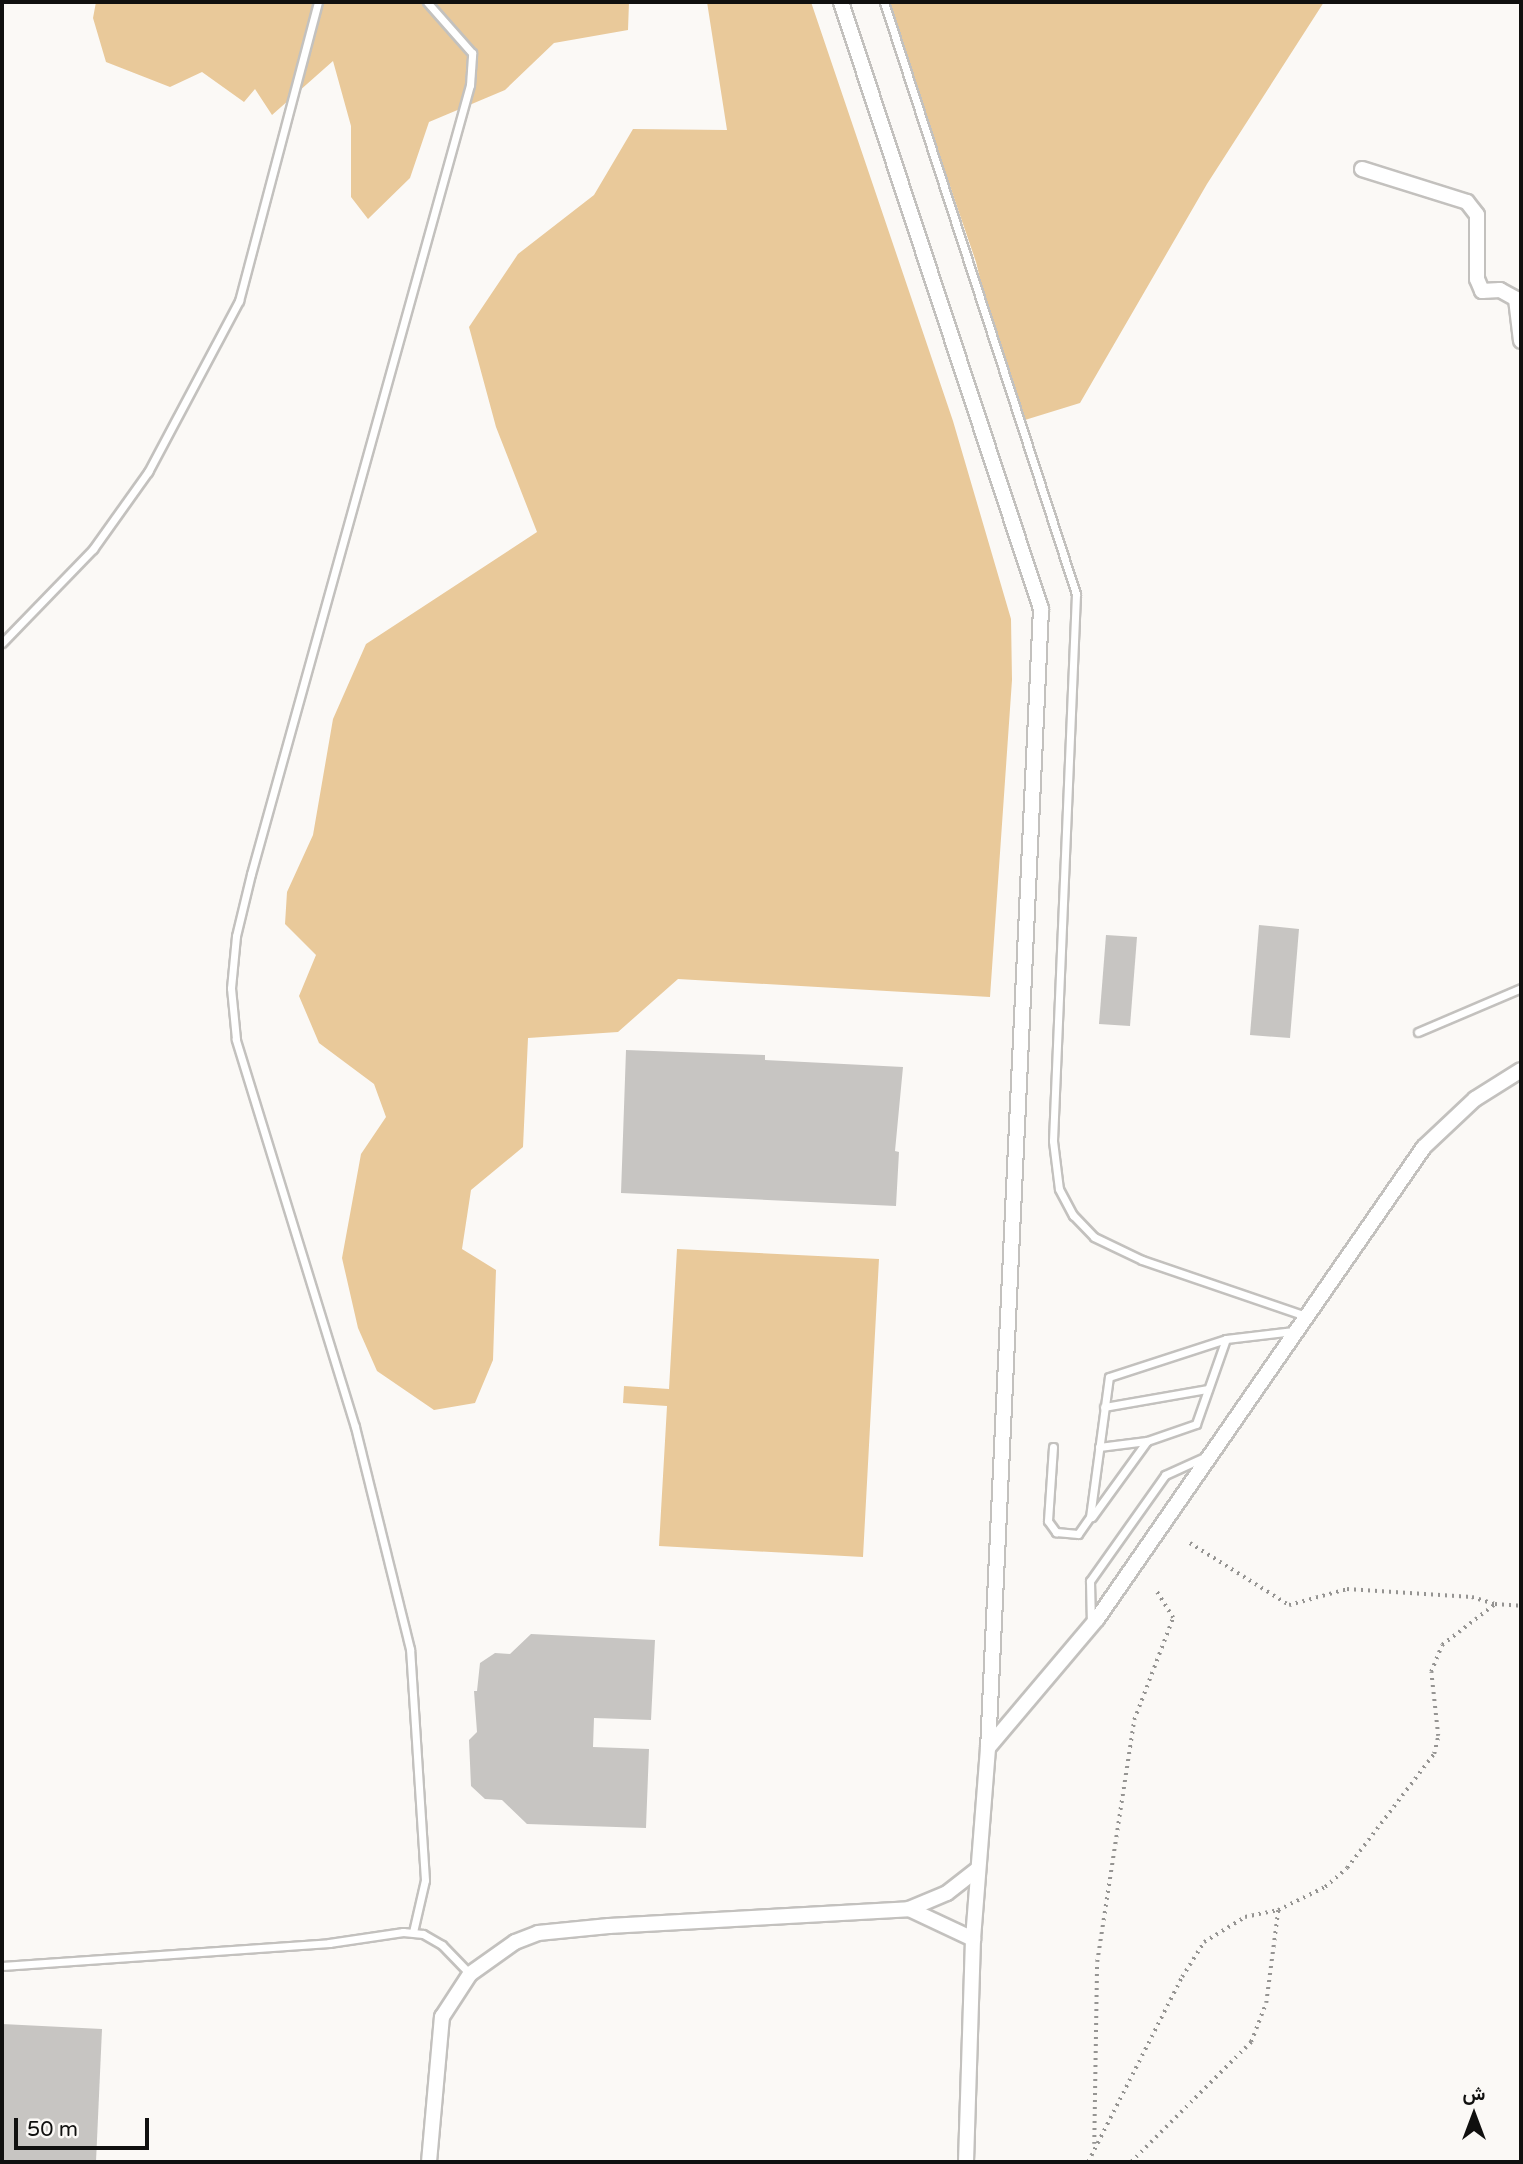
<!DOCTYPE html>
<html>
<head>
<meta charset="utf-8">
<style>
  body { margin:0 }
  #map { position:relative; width:1523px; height:2164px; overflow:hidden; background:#fbf9f6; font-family:"Varela Round",Vazirmatn,sans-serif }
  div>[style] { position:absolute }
  .green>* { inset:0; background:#e9c99a }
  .building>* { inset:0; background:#c7c5c2 }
  .path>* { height:3.5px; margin-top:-1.75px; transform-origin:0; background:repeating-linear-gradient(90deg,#959492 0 2px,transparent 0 7px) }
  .roads { filter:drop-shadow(2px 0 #c3c1be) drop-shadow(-2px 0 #c3c1be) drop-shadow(0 2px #c3c1be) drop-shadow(0 -2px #c3c1be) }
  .lane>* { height:7px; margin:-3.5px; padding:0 3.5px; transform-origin:3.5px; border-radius:3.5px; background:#fff }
  .street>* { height:14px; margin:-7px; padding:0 7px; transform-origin:7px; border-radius:7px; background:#fff }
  span { translate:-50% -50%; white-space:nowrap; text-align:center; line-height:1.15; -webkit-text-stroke:5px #fbf9f6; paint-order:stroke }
  .frame { position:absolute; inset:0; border:4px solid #10100f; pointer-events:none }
  .north { position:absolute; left:1439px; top:2080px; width:70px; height:70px; -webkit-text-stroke:5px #fbf9f6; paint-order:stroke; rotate:0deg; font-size:19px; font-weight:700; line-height:28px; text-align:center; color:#10100f }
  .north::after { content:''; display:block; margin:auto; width:24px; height:32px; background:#10100f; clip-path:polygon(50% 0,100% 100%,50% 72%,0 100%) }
  .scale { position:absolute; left:14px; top:2118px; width:135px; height:32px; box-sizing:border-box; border:4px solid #10100f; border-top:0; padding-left:9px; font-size:21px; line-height:24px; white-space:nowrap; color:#10100f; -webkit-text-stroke:5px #fbf9f6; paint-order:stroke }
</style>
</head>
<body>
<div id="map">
  <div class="green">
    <div style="clip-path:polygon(96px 2px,629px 2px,628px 30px,554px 43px,505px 90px,429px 122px,410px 178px,368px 219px,351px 197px,351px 126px,333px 61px,272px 115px,255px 89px,244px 102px,202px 72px,170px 87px,106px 62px,93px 18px)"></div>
    <div style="clip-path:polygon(707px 2px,811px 2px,953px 421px,1011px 619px,1012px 680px,990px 997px,678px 979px,618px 1032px,528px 1038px,523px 1147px,471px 1190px,462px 1249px,496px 1270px,493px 1360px,475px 1403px,434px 1410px,377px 1371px,358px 1328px,342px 1258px,361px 1154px,386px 1117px,374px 1084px,319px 1043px,299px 996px,316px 955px,285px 924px,287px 892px,313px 835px,333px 719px,366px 644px,537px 532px,496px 427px,469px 327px,518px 254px,594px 195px,633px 129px,727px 130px)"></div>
    <div style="clip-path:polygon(887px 2px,1324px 2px,1207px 184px,1080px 403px,1015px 423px,976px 262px)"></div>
    <div style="clip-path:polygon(677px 1249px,879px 1259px,863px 1557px,659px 1546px,667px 1406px,623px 1403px,624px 1386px,669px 1389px)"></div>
  </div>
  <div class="building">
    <div style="clip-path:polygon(1259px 925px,1299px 929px,1290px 1038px,1250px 1035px)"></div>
    <div style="clip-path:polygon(1106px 935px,1137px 937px,1130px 1026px,1099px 1024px)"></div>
    <div style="clip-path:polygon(626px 1050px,765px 1055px,765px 1060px,903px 1067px,895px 1151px,899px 1152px,896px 1206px,621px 1193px)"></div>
    <div style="clip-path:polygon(531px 1634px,655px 1640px,651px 1720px,594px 1718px,593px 1747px,649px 1749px,646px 1828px,527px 1824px,502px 1800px,485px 1799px,471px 1786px,469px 1740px,477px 1732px,474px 1691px,477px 1691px,480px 1663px,495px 1653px,510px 1654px)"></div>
    <div style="clip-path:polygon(2px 2024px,102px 2029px,96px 2162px,2px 2162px)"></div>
  </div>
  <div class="path">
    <div style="left:1190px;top:1543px;width:117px;rotate:32.1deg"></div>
    <div style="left:1289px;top:1605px;width:60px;rotate:-15.4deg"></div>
    <div style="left:1347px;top:1589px;width:125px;rotate:3.7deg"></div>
    <div style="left:1472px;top:1597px;width:24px;rotate:17deg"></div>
    <div style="left:1094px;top:2144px;width:182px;rotate:-89.1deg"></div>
    <div style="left:1097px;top:1962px;width:245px;rotate:-81.3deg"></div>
    <div style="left:1134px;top:1720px;width:109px;rotate:-69.1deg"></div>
    <div style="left:1173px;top:1618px;width:32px;rotate:-122deg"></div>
    <div style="left:1088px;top:2162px;width:208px;rotate:-63.1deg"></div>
    <div style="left:1182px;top:1977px;width:41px;rotate:-57.8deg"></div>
    <div style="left:1204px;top:1942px;width:48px;rotate:-31.4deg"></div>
    <div style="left:1245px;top:1917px;width:34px;rotate:-12deg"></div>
    <div style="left:1131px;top:2162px;width:170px;rotate:-45deg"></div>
    <div style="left:1251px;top:2042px;width:42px;rotate:-69deg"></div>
    <div style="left:1266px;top:2003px;width:94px;rotate:-82.6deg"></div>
    <div style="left:1278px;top:1910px;width:52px;rotate:-26.1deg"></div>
    <div style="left:1325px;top:1887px;width:29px;rotate:-41deg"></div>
    <div style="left:1347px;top:1868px;width:143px;rotate:-52.7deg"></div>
    <div style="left:1434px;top:1754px;width:18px;rotate:-77deg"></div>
    <div style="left:1438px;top:1736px;width:64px;rotate:-96.2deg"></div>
    <div style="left:1431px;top:1672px;width:29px;rotate:-68deg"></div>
    <div style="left:1442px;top:1645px;width:67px;rotate:-37.7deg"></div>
    <div style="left:1495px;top:1604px;width:26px;rotate:4deg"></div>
  </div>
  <div class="roads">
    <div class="lane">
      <div style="left:884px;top:2px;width:622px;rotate:72.03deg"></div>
      <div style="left:1076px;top:594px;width:547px;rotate:92.41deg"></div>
      <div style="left:1053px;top:1141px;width:48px;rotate:82.9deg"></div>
      <div style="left:1059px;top:1189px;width:30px;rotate:62deg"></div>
      <div style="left:1073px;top:1215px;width:30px;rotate:46deg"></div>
      <div style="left:1094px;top:1237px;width:53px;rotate:25.6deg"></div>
      <div style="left:1142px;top:1260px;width:173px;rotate:18.9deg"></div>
      <div style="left:2px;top:643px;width:131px;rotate:-45.9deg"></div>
      <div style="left:93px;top:549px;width:95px;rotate:-54.5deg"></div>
      <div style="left:148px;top:472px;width:194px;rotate:-62deg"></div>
      <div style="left:239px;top:301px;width:309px;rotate:-75.2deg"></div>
      <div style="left:1418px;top:1032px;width:112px;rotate:-23.1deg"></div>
      <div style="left:1104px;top:1407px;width:105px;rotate:-9.9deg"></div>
      <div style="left:1053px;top:1447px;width:74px;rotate:93.9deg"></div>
      <div style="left:1048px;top:1521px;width:14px;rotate:54deg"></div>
      <div style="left:1056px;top:1532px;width:22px;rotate:5deg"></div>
      <div style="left:1078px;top:1534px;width:21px;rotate:-55deg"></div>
      <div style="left:1090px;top:1517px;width:141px;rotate:-82.3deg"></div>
      <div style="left:1109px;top:1377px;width:123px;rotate:-18deg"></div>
      <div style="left:1226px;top:1339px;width:68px;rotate:-6.7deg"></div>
      <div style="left:1099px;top:1447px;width:48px;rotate:-7.1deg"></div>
      <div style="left:1147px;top:1441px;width:52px;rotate:-19.1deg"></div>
      <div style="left:1196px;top:1424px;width:90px;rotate:-70.6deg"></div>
      <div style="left:1092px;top:1517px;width:94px;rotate:-54.1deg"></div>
      <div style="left:1091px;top:1625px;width:44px;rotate:-91.3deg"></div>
      <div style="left:1090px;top:1581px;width:130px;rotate:-54.7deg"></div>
      <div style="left:1165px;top:1475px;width:48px;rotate:-24.4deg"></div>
      <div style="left:413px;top:1932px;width:53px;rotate:-77deg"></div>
      <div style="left:425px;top:1880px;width:231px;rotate:-93.7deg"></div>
      <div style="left:410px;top:1649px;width:229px;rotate:-103.9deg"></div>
      <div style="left:355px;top:1427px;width:406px;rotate:-107.1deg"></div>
      <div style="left:236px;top:1039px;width:51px;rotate:-95.6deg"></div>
      <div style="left:231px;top:988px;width:52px;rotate:-84.5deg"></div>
      <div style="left:236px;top:936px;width:64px;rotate:-76.4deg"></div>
      <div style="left:251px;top:874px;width:819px;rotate:-74.49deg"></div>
      <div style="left:470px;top:85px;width:32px;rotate:-86deg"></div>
      <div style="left:472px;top:53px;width:68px;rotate:-131.4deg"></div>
      <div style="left:2px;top:1966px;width:328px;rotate:-4deg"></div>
      <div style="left:329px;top:1943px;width:75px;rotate:-8.5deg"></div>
      <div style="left:403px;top:1932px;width:20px;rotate:6deg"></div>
      <div style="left:423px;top:1934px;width:22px;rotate:30deg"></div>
      <div style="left:442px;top:1945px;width:40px;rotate:46deg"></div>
    </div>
    <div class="street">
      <div style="left:841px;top:2px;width:639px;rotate:71.76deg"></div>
      <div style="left:1041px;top:609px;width:1140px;rotate:92.66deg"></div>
      <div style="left:1362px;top:169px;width:110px;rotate:17.4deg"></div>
      <div style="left:1467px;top:202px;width:16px;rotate:52deg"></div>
      <div style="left:1477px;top:215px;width:64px;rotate:90deg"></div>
      <div style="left:1477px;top:279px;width:13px;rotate:67deg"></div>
      <div style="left:1482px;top:291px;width:18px;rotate:-3deg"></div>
      <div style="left:1500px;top:290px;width:18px;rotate:29deg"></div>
      <div style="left:1516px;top:299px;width:42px;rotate:83.2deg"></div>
      <div style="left:909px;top:1909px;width:71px;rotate:25.1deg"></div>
      <div style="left:429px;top:2162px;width:146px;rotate:-84.9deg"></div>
      <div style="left:442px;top:2017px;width:51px;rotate:-56.9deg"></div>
      <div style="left:470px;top:1974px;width:55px;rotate:-35.4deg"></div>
      <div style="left:515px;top:1942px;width:25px;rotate:-21deg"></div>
      <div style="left:538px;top:1933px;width:71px;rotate:-5.6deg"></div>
      <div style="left:609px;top:1926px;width:300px;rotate:-3.2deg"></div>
      <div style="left:909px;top:1909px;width:41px;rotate:-22.8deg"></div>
      <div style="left:947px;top:1893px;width:39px;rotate:-38deg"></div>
      <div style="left:966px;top:2162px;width:223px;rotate:-88.2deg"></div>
      <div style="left:973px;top:1939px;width:192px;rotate:-85.5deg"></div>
      <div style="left:988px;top:1748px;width:169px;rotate:-49.8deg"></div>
      <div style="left:1097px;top:1619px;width:574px;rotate:-55.29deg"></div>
      <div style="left:1424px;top:1147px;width:70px;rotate:-43.3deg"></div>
      <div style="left:1475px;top:1099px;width:54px;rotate:-32.2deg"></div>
    </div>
  </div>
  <div class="frame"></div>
  <div class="north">ش</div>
  <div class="scale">50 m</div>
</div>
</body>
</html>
